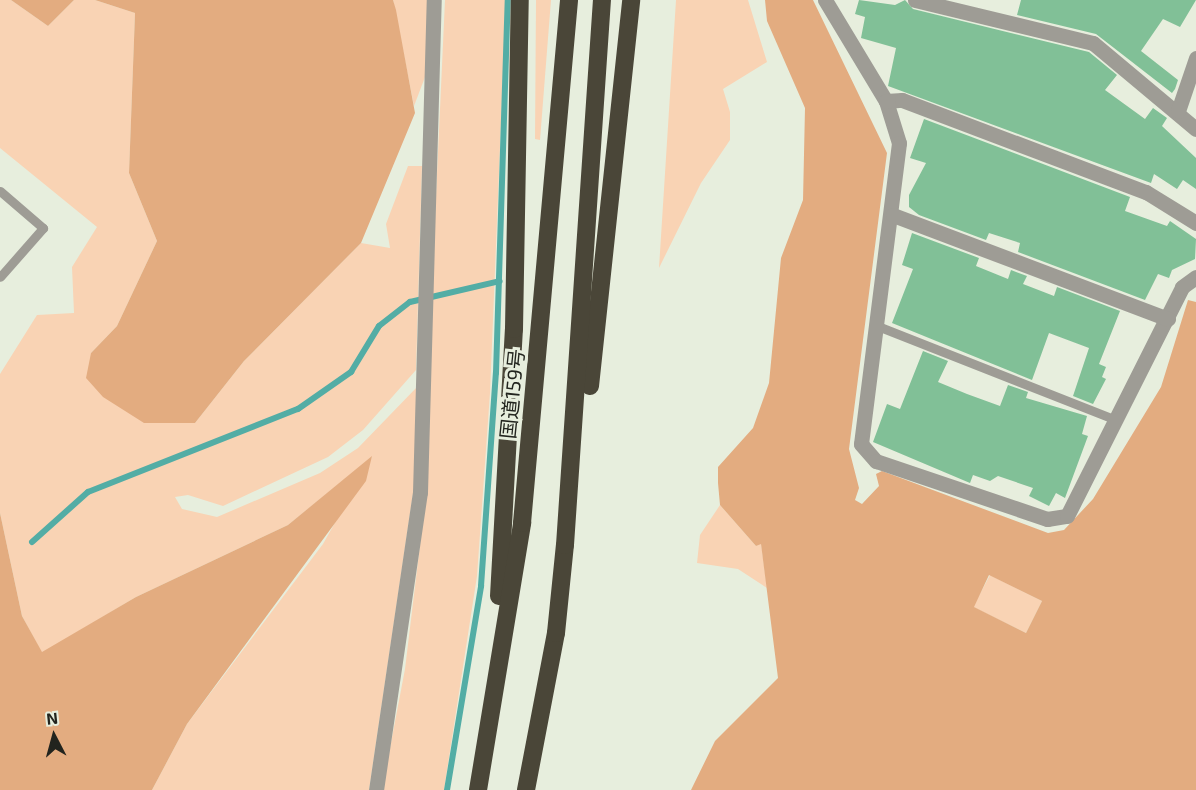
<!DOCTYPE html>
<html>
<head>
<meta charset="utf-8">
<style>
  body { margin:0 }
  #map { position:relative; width:1196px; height:790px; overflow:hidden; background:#e7eedd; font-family:"Exo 2","Noto Sans JP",sans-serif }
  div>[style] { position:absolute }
  .green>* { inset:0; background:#f9d3b4 }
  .forest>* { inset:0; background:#e3ac80 }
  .stream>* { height:6px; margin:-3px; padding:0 3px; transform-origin:3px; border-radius:3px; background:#53ada5 }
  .building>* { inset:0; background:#81c097 }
  .lane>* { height:9px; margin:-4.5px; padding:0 4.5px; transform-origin:4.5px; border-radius:4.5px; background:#9e9c95 }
  .street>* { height:15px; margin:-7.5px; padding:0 7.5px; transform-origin:7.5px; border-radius:7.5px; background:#9e9c95 }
  .highway>* { height:18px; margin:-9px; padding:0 9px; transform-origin:9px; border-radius:9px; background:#4a4638 }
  span { translate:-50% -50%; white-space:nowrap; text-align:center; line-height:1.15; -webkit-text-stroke:6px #e7eedd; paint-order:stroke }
  .street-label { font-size:20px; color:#22241e }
  .north { position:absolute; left:24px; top:706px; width:60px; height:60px; -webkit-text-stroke:4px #e7eedd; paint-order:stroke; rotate:354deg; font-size:16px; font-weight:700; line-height:24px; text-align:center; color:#22241e }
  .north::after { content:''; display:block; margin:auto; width:21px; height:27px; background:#22241e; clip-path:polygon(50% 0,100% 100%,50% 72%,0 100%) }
</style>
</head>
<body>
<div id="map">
  <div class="green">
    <div style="clip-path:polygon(0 0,11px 0,48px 26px,74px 0,95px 0,135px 13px,129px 173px,157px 241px,117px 326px,91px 353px,195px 423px,244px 361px,361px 243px,390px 248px,386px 224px,408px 166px,422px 166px,416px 370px,363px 430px,328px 457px,223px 506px,188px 495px,175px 497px,182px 509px,217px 517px,320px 473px,358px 448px,418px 386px,415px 480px,369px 790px,152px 790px,187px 724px,323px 544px,372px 457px,288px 525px,136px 597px,42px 653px,22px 616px,0 513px,0 374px,37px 315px,74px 313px,72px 267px,97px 227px,0 148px)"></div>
    <div style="clip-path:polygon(393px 0,429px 0,425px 77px,414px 106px)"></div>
    <div style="clip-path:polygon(445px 0,506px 0,490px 393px,477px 576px,444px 790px,382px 790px,405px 669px,420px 545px)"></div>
    <div style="clip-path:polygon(536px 0,551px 0,540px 140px,535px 139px)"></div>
    <div style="clip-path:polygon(676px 0,748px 0,767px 62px,723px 89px,730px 112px,730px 140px,701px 183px,659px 268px)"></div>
    <div style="clip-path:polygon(720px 505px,756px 546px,761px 543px,767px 588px,738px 569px,697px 563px,700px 535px)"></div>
    <div style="clip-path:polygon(990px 575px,1042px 601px,1026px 633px,973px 607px)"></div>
  </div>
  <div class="forest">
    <div style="clip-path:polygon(11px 0,74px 0,48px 26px)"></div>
    <div style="clip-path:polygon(95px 0,393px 0,396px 10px,415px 113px,361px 243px,244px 361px,195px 423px,144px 423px,103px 397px,86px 378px,91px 353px,117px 326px,157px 241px,129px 173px,135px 13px)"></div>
    <div style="clip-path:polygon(evenodd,765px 0,813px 0,887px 153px,849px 449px,859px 488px,855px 500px,862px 504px,879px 486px,876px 474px,882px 471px,1048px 533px,1064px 530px,1093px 499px,1161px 387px,1188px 300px,1196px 302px,1196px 790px,691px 790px,715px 741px,778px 678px,761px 544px,756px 546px,720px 505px,718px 483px,718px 467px,753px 428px,769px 383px,781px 258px,803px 200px,805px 108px,767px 21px,765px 0,989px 575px,1042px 601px,1026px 633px,974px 607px,989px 575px)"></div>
    <div style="clip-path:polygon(372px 456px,366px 481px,187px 724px,152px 790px,0 790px,0 513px,22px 616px,42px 652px,136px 597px,288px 525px)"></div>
  </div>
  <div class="stream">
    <div style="left:32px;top:542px;width:75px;rotate:-41.8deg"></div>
    <div style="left:88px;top:492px;width:226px;rotate:-21.6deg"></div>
    <div style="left:298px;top:409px;width:65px;rotate:-34.9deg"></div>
    <div style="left:351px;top:372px;width:54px;rotate:-58.7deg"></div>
    <div style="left:379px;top:326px;width:39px;rotate:-38deg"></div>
    <div style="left:410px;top:302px;width:92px;rotate:-13.1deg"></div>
    <div style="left:447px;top:790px;width:207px;rotate:-80.5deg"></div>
    <div style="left:481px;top:586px;width:214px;rotate:-86deg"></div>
    <div style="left:496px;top:373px;width:373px;rotate:-88.2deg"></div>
  </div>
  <div class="building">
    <div style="clip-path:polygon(859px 0,895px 5px,905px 0,913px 9px,1089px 52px,1117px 75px,1105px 90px,1145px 119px,1153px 108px,1167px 118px,1162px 126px,1196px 158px,1196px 189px,1183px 180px,1177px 189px,1154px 174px,1151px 183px,888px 86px,896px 48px,861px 38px,865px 17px,855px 14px)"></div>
    <div style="clip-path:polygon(1021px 0,1196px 0,1180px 27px,1163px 19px,1141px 51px,1178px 80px,1175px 89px,1172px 93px,1096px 34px,1017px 15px)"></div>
    <div style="clip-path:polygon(924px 119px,1130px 197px,1125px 211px,1167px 226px,1170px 221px,1196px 239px,1195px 259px,1172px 270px,1169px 278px,1158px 274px,1145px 300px,1018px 252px,1020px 243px,989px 233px,986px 240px,919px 215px,909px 207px,909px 195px,926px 163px,910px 158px)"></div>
    <div style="clip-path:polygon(912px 233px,979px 258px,976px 266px,1008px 279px,1011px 270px,1027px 276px,1023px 284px,1054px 296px,1057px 287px,1120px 311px,1099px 364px,1106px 367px,1102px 377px,1106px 379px,1093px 404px,1073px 396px,1089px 348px,1049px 333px,1032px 380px,892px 323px,913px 269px,902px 265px)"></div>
    <div style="clip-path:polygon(923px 351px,948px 361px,938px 382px,967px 394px,1000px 406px,1008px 385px,1028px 392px,1026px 398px,1087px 416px,1082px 434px,1088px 436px,1065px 498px,1056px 493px,1049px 506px,1029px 496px,1033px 488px,998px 476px,990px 481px,973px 475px,970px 483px,873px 442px,887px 404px,900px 409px)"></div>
  </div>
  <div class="lane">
    <div style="left:0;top:191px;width:57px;rotate:40.7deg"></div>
    <div style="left:43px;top:228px;width:65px;rotate:131.3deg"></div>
    <div style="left:875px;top:325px;width:259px;rotate:21.5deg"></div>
  </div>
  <div class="street">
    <div style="left:825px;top:0;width:118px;rotate:58.9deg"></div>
    <div style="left:886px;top:101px;width:44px;rotate:72.8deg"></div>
    <div style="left:899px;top:143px;width:303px;rotate:97.2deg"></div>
    <div style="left:861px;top:444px;width:23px;rotate:49deg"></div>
    <div style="left:876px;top:461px;width:181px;rotate:18.7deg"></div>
    <div style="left:1047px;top:519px;width:20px;rotate:-9deg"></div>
    <div style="left:1067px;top:516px;width:256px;rotate:-63.3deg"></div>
    <div style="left:1182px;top:287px;width:17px;rotate:-36deg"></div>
    <div style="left:915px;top:0;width:183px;rotate:13.6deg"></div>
    <div style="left:1093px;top:43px;width:134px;rotate:39.9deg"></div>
    <div style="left:886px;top:101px;width:16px;rotate:-4deg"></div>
    <div style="left:902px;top:100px;width:261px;rotate:20.7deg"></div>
    <div style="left:1146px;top:192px;width:59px;rotate:31.8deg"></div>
    <div style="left:1178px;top:111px;width:56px;rotate:-71.2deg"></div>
    <div style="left:893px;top:215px;width:294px;rotate:20.7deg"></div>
    <div style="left:376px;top:790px;width:301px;rotate:-81.6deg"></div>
    <div style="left:420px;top:492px;width:492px;rotate:-88.4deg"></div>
  </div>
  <div class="highway">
    <div style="left:590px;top:386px;width:388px;rotate:-83.9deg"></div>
    <div style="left:499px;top:596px;width:267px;rotate:-86.8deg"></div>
    <div style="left:514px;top:329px;width:329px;rotate:-89deg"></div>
    <div style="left:478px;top:790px;width:271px;rotate:-80.6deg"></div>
    <div style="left:522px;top:523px;width:525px;rotate:-84.86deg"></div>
    <div style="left:526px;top:790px;width:160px;rotate:-79.2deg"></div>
    <div style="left:556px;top:633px;width:88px;rotate:-84.2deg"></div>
    <div style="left:565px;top:545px;width:546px;rotate:-86.12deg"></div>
  </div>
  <div class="street-label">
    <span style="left:512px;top:394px;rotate:-84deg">国道159号</span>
  </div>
  <div class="north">N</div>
</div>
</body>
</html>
